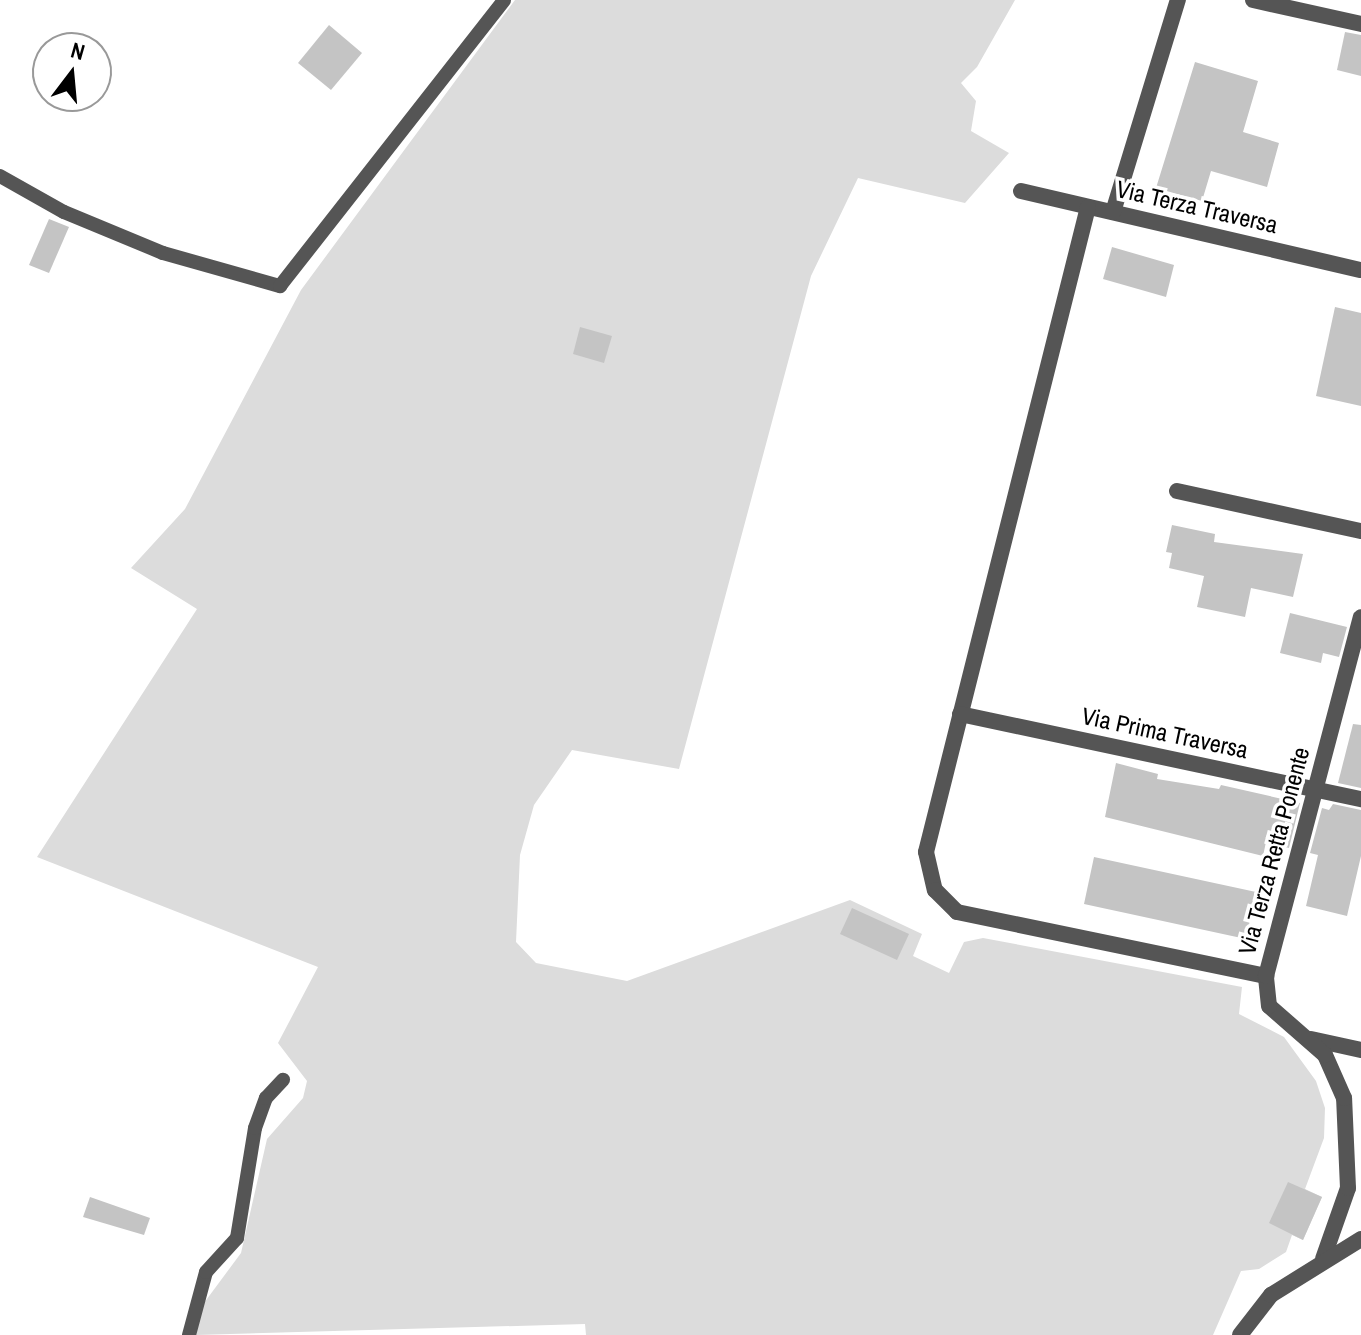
<!DOCTYPE html>
<html>
<head>
<meta charset="utf-8">
<style>
  body { margin:0 }
  #map { position:relative; width:1361px; height:1335px; overflow:hidden; background:#fff; font-family:"Archivo Narrow",sans-serif }
  div>[style] { position:absolute }
  .green>* { inset:0; background:#dcdcdc }
  .building>* { inset:0; background:#c4c4c4 }
  .lane>* { height:14px; margin:-7px; padding:0 7px; transform-origin:7px; border-radius:7px; background:#555 }
  .street>* { height:16px; margin:-8px; padding:0 8px; transform-origin:8px; border-radius:8px; background:#555 }
  span { translate:-50% -50%; white-space:nowrap; text-align:center; line-height:1.15; -webkit-text-stroke:7px #fff; paint-order:stroke }
  .street-label { font-size:24px; color:#000 }
  .north { position:absolute; left:32px; top:32px; width:80px; height:80px; box-sizing:border-box; background:#fff; border:2px solid #999; border-radius:50%; rotate:16deg; font-size:22px; font-weight:700; line-height:32px; text-align:center; color:#000 }
  .north::after { content:''; display:block; margin:auto; width:28px; height:36px; background:#000; clip-path:polygon(50% 0,100% 100%,50% 72%,0 100%) }
</style>
</head>
<body>
<div id="map">
  <div class="green">
    <div style="clip-path:polygon(515px 0,1015px 0,977px 67px,961px 83px,976px 101px,971px 131px,1009px 153px,965px 203px,858px 178px,811px 276px,679px 769px,572px 750px,534px 805px,520px 855px,516px 942px,536px 963px,627px 981px,850px 900px,922px 934px,913px 956px,949px 973px,964px 942px,983px 938px,1242px 987px,1239px 1014px,1284px 1037px,1316px 1081px,1325px 1108px,1324px 1138px,1305px 1189px,1322px 1197px,1303px 1240px,1292px 1235px,1286px 1252px,1259px 1269px,1241px 1271px,1213px 1335px,586px 1335px,585px 1324px,196px 1335px,201px 1307px,241px 1253px,267px 1139px,303px 1098px,307px 1081px,278px 1043px,318px 967px,37px 857px,197px 609px,131px 568px,185px 509px,301px 290px)"></div>
  </div>
  <div class="building">
    <div style="clip-path:polygon(329px 25px,362px 53px,331px 90px,298px 63px)"></div>
    <div style="clip-path:polygon(1345px 32px,1361px 35px,1361px 76px,1337px 70px)"></div>
    <div style="clip-path:polygon(1195px 62px,1258px 81px,1243px 132px,1279px 143px,1267px 187px,1211px 171px,1202px 201px,1156px 188px)"></div>
    <div style="clip-path:polygon(49px 219px,69px 227px,49px 273px,29px 265px)"></div>
    <div style="clip-path:polygon(1112px 247px,1174px 265px,1166px 297px,1103px 279px)"></div>
    <div style="clip-path:polygon(1335px 307px,1361px 313px,1361px 406px,1316px 396px)"></div>
    <div style="clip-path:polygon(580px 327px,612px 336px,604px 363px,573px 354px)"></div>
    <div style="clip-path:polygon(1172px 525px,1215px 534px,1214px 542px,1303px 554px,1293px 597px,1251px 588px,1245px 617px,1197px 607px,1204px 576px,1169px 568px,1172px 553px,1166px 552px)"></div>
    <div style="clip-path:polygon(1290px 613px,1347px 627px,1339px 657px,1323px 653px,1321px 663px,1280px 653px)"></div>
    <div style="clip-path:polygon(1353px 724px,1361px 725px,1361px 788px,1338px 783px)"></div>
    <div style="clip-path:polygon(1116px 763px,1158px 774px,1157px 779px,1219px 789px,1221px 785px,1300px 803px,1289px 848px,1266px 842px,1263px 856px,1105px 817px)"></div>
    <div style="clip-path:polygon(1333px 804px,1361px 810px,1361px 856px,1347px 916px,1306px 906px,1318px 855px,1310px 853px,1322px 808px,1329px 810px)"></div>
    <div style="clip-path:polygon(1094px 857px,1256px 892px,1246px 939px,1084px 904px)"></div>
    <div style="clip-path:polygon(852px 908px,909px 934px,897px 960px,840px 934px)"></div>
    <div style="clip-path:polygon(1288px 1182px,1322px 1197px,1303px 1240px,1269px 1223px)"></div>
    <div style="clip-path:polygon(90px 1197px,150px 1218px,144px 1235px,83px 1217px)"></div>
  </div>
  <div class="lane">
    <div style="left:0;top:176px;width:73px;rotate:29.4deg"></div>
    <div style="left:64px;top:212px;width:107px;rotate:22.5deg"></div>
    <div style="left:163px;top:253px;width:122px;rotate:15.8deg"></div>
    <div style="left:280px;top:286px;width:363px;rotate:-51.9deg"></div>
    <div style="left:189px;top:1335px;width:65px;rotate:-74.9deg"></div>
    <div style="left:206px;top:1272px;width:46px;rotate:-47.6deg"></div>
    <div style="left:237px;top:1238px;width:111px;rotate:-80.7deg"></div>
    <div style="left:255px;top:1128px;width:32px;rotate:-70deg"></div>
    <div style="left:266px;top:1098px;width:25px;rotate:-47deg"></div>
  </div>
  <div class="street">
    <div style="left:1253px;top:0;width:111px;rotate:12.5deg"></div>
    <div style="left:1021px;top:191px;width:349px;rotate:13.1deg"></div>
    <div style="left:1088px;top:207px;width:665px;rotate:104.1deg"></div>
    <div style="left:926px;top:852px;width:39px;rotate:77deg"></div>
    <div style="left:935px;top:890px;width:31px;rotate:45deg"></div>
    <div style="left:957px;top:912px;width:316px;rotate:11.7deg"></div>
    <div style="left:1113px;top:212px;width:222px;rotate:-73deg"></div>
    <div style="left:1177px;top:491px;width:188px;rotate:12.3deg"></div>
    <div style="left:960px;top:714px;width:410px;rotate:12deg"></div>
    <div style="left:1311px;top:1039px;width:51px;rotate:12.4deg"></div>
    <div style="left:1323px;top:1259px;width:75px;rotate:-70.6deg"></div>
    <div style="left:1348px;top:1188px;width:90px;rotate:-92.5deg"></div>
    <div style="left:1344px;top:1098px;width:47px;rotate:-113.8deg"></div>
    <div style="left:1325px;top:1055px;width:74px;rotate:-138.8deg"></div>
    <div style="left:1269px;top:1006px;width:30px;rotate:-96deg"></div>
    <div style="left:1266px;top:976px;width:371px;rotate:-75.2deg"></div>
    <div style="left:1240px;top:1335px;width:51px;rotate:-52.2deg"></div>
    <div style="left:1271px;top:1295px;width:106px;rotate:-31.9deg"></div>
  </div>
  <div class="street-label">
    <span style="left:1197px;top:207px;rotate:13deg">Via Terza Traversa</span>
    <span style="left:1165px;top:733px;rotate:12deg">Via Prima Traversa</span>
    <span style="left:1274px;top:851px;rotate:-75deg">Via Terza Retta Ponente</span>
  </div>
  <div class="north">N</div>
</div>
</body>
</html>
